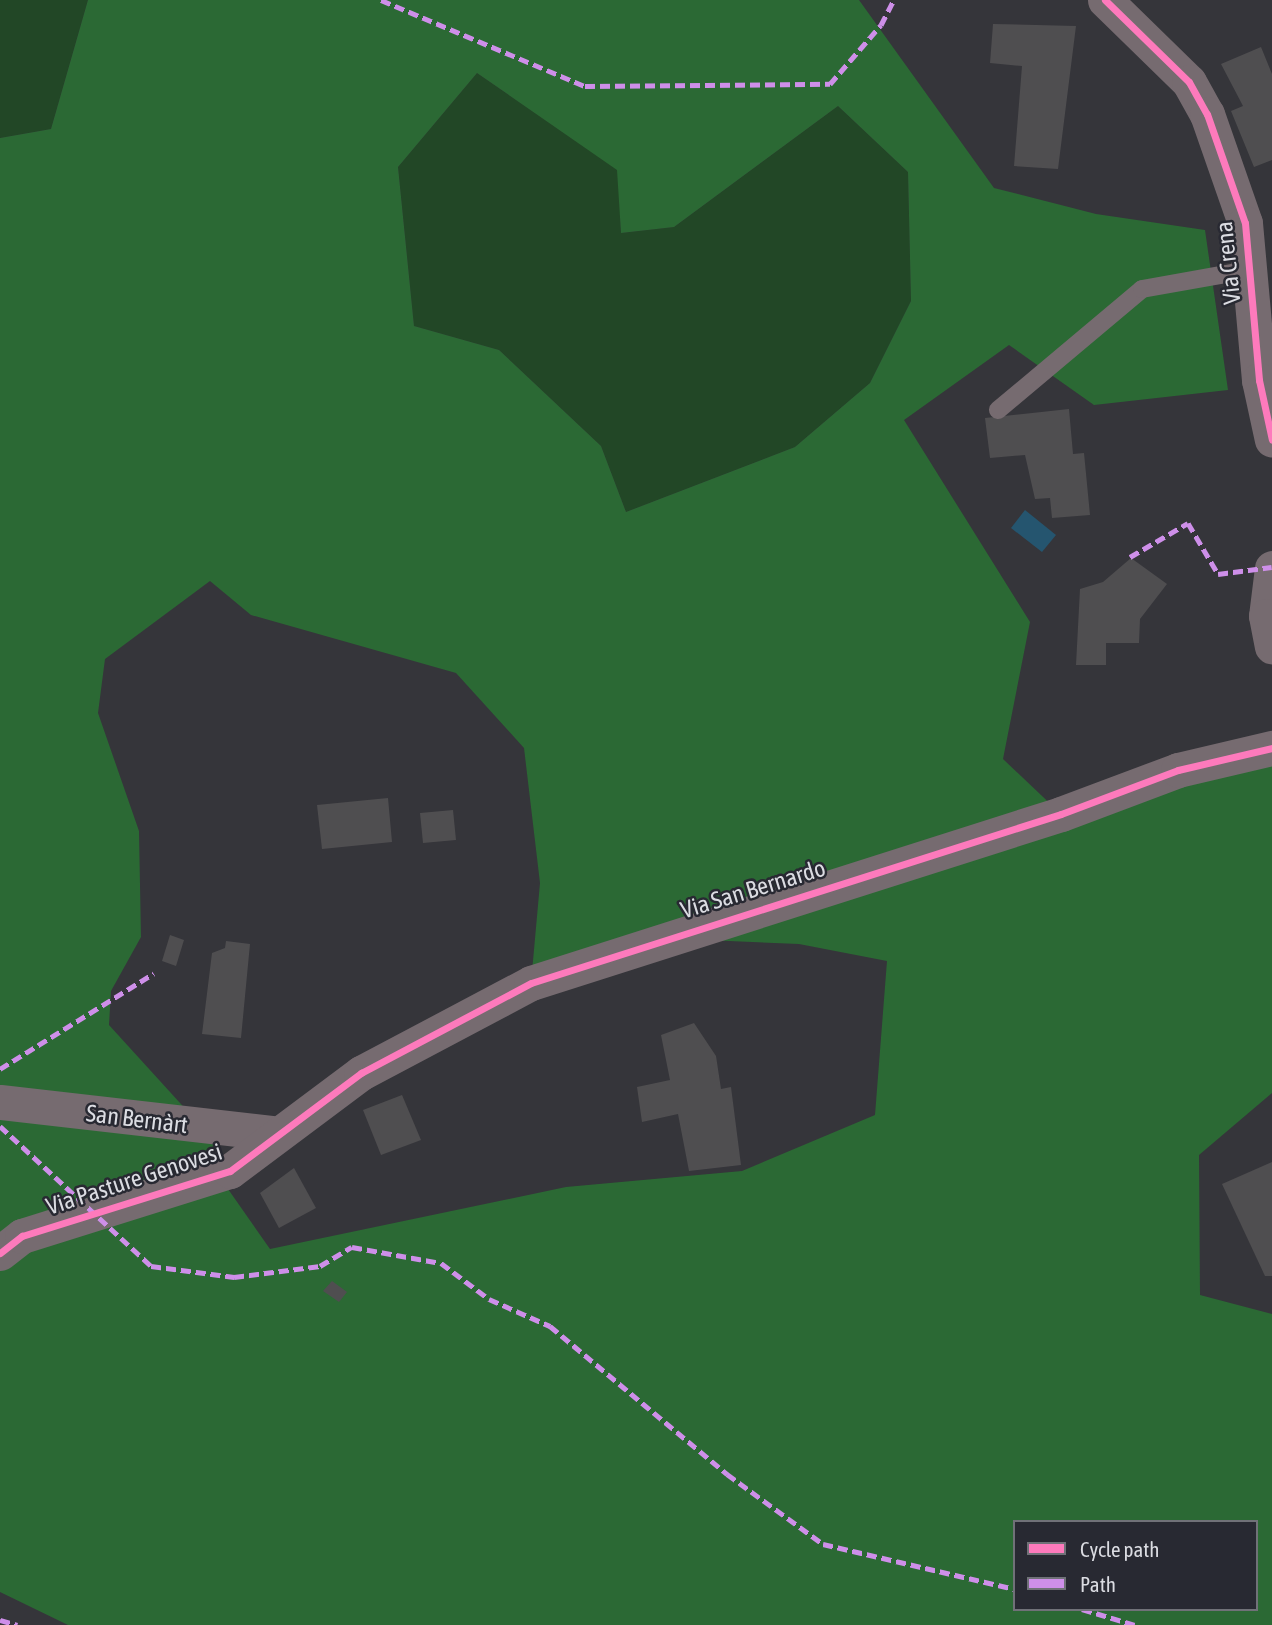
<!DOCTYPE html>
<html>
<head>
<meta charset="utf-8">
<style>
  body { margin:0 }
  #map { position:relative; width:1272px; height:1625px; overflow:hidden; background:#35353a; font-family:"Asap Condensed",sans-serif }
  div>[style] { position:absolute }
  .green>* { inset:0; background:#224726 }
  .forest>* { inset:0; background:#2b6934 }
  .water>* { inset:0; background:#25556f }
  .building>* { inset:0; background:#4f4e50 }
  .service>* { height:18px; margin:-9px; padding:0 9px; transform-origin:9px; border-radius:9px; background:#766b70 }
  .minor>* { height:35px; margin:-17.5px; padding:0 17.5px; transform-origin:17.5px; border-radius:17.5px; background:#766b70 }
  .quiet>* { height:5px; margin-top:-2.5px; transform-origin:0; background:repeating-linear-gradient(90deg,#ce8fe9 0 10px,transparent 0 15px) }
  .cycleway>* { height:7px; margin:-3.5px; padding:0 3.5px; transform-origin:3.5px; border-radius:3.5px; background:#fd7abc }
  span { translate:-50% -50%; white-space:nowrap; text-align:center; line-height:1.15; -webkit-text-stroke:5px #282932; paint-order:stroke }
  .street-label { font-size:24px; color:#dbdce2 }
  .legend { position:absolute; left:1013px; top:1520px; width:245px; height:91px; box-sizing:border-box; background:#282932; border:2px solid #707178; margin:0; padding:9px 12px; list-style:none; font-size:21px; color:#dbdce2 }
  .legend li { display:flex; align-items:center; gap:14px; height:35px }
  .legend b { width:35px; border:2px solid #707178 }
</style>
</head>
<body>
<div id="map">
  <div class="green">
    <div style="clip-path:polygon(0 0,88px 0,51px 129px,0 138px)"></div>
    <div style="clip-path:polygon(477px 73px,618px 170px,621px 233px,674px 227px,838px 106px,908px 172px,911px 301px,870px 383px,795px 447px,626px 512px,601px 446px,499px 350px,414px 326px,398px 167px)"></div>
  </div>
  <div class="forest">
    <div style="clip-path:polygon(evenodd,88px 0,859px 0,994px 188px,1096px 214px,1205px 230px,1228px 390px,1094px 405px,1009px 345px,904px 420px,1030px 622px,1003px 759px,1061px 814px,1272px 748px,1272px 1093px,1199px 1155px,1200px 1295px,1272px 1314px,1272px 1625px,68px 1625px,0 1592px,0 138px,51px 129px,88px 0,477px 73px,617px 170px,621px 233px,674px 227px,838px 106px,908px 172px,911px 301px,870px 383px,795px 447px,626px 512px,601px 446px,499px 350px,414px 326px,398px 167px,477px 73px,88px 0,210px 581px,251px 615px,456px 673px,524px 748px,540px 883px,531px 983px,659px 938px,799px 944px,887px 961px,875px 1115px,742px 1171px,566px 1187px,270px 1249px,228px 1189px,211px 1137px,109px 1025px,111px 991px,141px 937px,139px 831px,98px 713px,105px 659px,210px 581px,88px 0,1015px 1522px,1256px 1522px,1256px 1609px,1015px 1609px,1015px 1522px)"></div>
  </div>
  <div class="water">
    <div style="clip-path:polygon(1025px 510px,1056px 535px,1042px 552px,1011px 528px)"></div>
  </div>
  <div class="building">
    <div style="clip-path:polygon(993px 24px,1076px 26px,1058px 169px,1014px 166px,1022px 66px,990px 63px)"></div>
    <div style="clip-path:polygon(1261px 47px,1272px 74px,1272px 160px,1254px 167px,1231px 111px,1243px 106px,1221px 64px)"></div>
    <div style="clip-path:polygon(1069px 409px,1073px 454px,1084px 453px,1090px 515px,1052px 518px,1050px 498px,1035px 499px,1025px 455px,990px 458px,985px 418px)"></div>
    <div style="clip-path:polygon(1131px 558px,1167px 584px,1140px 619px,1139px 643px,1106px 643px,1106px 665px,1076px 665px,1080px 589px,1103px 582px)"></div>
    <div style="clip-path:polygon(388px 798px,392px 842px,322px 849px,317px 805px)"></div>
    <div style="clip-path:polygon(453px 810px,456px 840px,423px 843px,420px 813px)"></div>
    <div style="clip-path:polygon(170px 935px,184px 940px,176px 966px,162px 961px)"></div>
    <div style="clip-path:polygon(226px 941px,250px 944px,241px 1038px,202px 1034px,212px 953px,225px 948px)"></div>
    <div style="clip-path:polygon(694px 1023px,716px 1056px,721px 1089px,731px 1087px,741px 1165px,689px 1171px,678px 1114px,642px 1122px,637px 1087px,670px 1080px,661px 1035px)"></div>
    <div style="clip-path:polygon(402px 1095px,421px 1140px,381px 1155px,363px 1110px)"></div>
    <div style="clip-path:polygon(1272px 1162px,1272px 1276px,1265px 1276px,1222px 1184px)"></div>
    <div style="clip-path:polygon(294px 1168px,316px 1208px,279px 1228px,260px 1193px)"></div>
    <div style="clip-path:polygon(332px 1281px,347px 1292px,339px 1302px,323px 1291px)"></div>
  </div>
  <div class="service">
    <div style="left:998px;top:410px;width:188px;rotate:-40deg"></div>
    <div style="left:1142px;top:289px;width:109px;rotate:-10.1deg"></div>
  </div>
  <div class="minor">
    <div style="left:1105px;top:0;width:117px;rotate:44.3deg"></div>
    <div style="left:1189px;top:82px;width:37px;rotate:61deg"></div>
    <div style="left:1207px;top:114px;width:115px;rotate:70.8deg"></div>
    <div style="left:1245px;top:223px;width:158px;rotate:84.9deg"></div>
    <div style="left:1259px;top:380px;width:61px;rotate:77.8deg"></div>
    <div style="left:1272px;top:568px;width:48px;rotate:97.1deg"></div>
    <div style="left:1266px;top:616px;width:31px;rotate:79deg"></div>
    <div style="left:0;top:1102px;width:275px;rotate:6.5deg"></div>
    <div style="left:0;top:1253px;width:28px;rotate:-38deg"></div>
    <div style="left:22px;top:1236px;width:218px;rotate:-17.4deg"></div>
    <div style="left:230px;top:1171px;width:164px;rotate:-36.8deg"></div>
    <div style="left:361px;top:1073px;width:192px;rotate:-27.9deg"></div>
    <div style="left:531px;top:983px;width:556px;rotate:-17.69deg"></div>
    <div style="left:1061px;top:814px;width:125px;rotate:-20.6deg"></div>
    <div style="left:1178px;top:770px;width:97px;rotate:-13.2deg"></div>
  </div>
  <div class="quiet">
    <div style="left:381px;top:0;width:221px;rotate:22.9deg"></div>
    <div style="left:585px;top:86px;width:245px;rotate:-0.5deg"></div>
    <div style="left:830px;top:84px;width:78px;rotate:-49.2deg"></div>
    <div style="left:881px;top:25px;width:28px;rotate:-63deg"></div>
    <div style="left:1130px;top:557px;width:67px;rotate:-30.4deg"></div>
    <div style="left:1188px;top:523px;width:59px;rotate:59.5deg"></div>
    <div style="left:1218px;top:574px;width:54px;rotate:-7.4deg"></div>
    <div style="left:0;top:1069px;width:181px;rotate:-31.9deg"></div>
    <div style="left:0;top:1126px;width:206px;rotate:42.8deg"></div>
    <div style="left:151px;top:1266px;width:84px;rotate:7.5deg"></div>
    <div style="left:234px;top:1277px;width:87px;rotate:-7.3deg"></div>
    <div style="left:320px;top:1266px;width:37px;rotate:-31deg"></div>
    <div style="left:352px;top:1247px;width:90px;rotate:10.2deg"></div>
    <div style="left:441px;top:1263px;width:60px;rotate:36.9deg"></div>
    <div style="left:489px;top:1299px;width:67px;rotate:23.9deg"></div>
    <div style="left:550px;top:1326px;width:231px;rotate:39.9deg"></div>
    <div style="left:727px;top:1474px;width:119px;rotate:36.1deg"></div>
    <div style="left:823px;top:1544px;width:197px;rotate:13.2deg"></div>
    <div style="left:1082px;top:1609px;width:55px;rotate:16.8deg"></div>
    <div style="left:0;top:1620px;width:18px;rotate:16deg"></div>
  </div>
  <div class="cycleway">
    <div style="left:1105px;top:0;width:117px;rotate:44.3deg"></div>
    <div style="left:1189px;top:82px;width:37px;rotate:61deg"></div>
    <div style="left:1207px;top:114px;width:115px;rotate:70.8deg"></div>
    <div style="left:1245px;top:223px;width:158px;rotate:84.9deg"></div>
    <div style="left:1259px;top:380px;width:61px;rotate:77.8deg"></div>
    <div style="left:0;top:1253px;width:28px;rotate:-38deg"></div>
    <div style="left:22px;top:1236px;width:218px;rotate:-17.4deg"></div>
    <div style="left:230px;top:1171px;width:164px;rotate:-36.8deg"></div>
    <div style="left:361px;top:1073px;width:192px;rotate:-27.9deg"></div>
    <div style="left:531px;top:983px;width:556px;rotate:-17.69deg"></div>
    <div style="left:1061px;top:814px;width:125px;rotate:-20.6deg"></div>
    <div style="left:1178px;top:770px;width:97px;rotate:-13.2deg"></div>
  </div>
  <div class="street-label">
    <span style="left:1228px;top:263px;rotate:-96deg">Via Crena</span>
    <span style="left:753px;top:889px;rotate:-17deg">Via San Bernardo</span>
    <span style="left:137px;top:1119px;rotate:7deg">San Bernàrt</span>
    <span style="left:134px;top:1179px;rotate:-18deg">Via Pasture Genovesi</span>
  </div>
  <ul class="legend">
  <li><b style="height:9px;background:#fd7abc"></b>Cycle path</li>
  <li><b style="height:9px;background:#ce8fe9"></b>Path</li>
  </ul>
</div>
</body>
</html>
